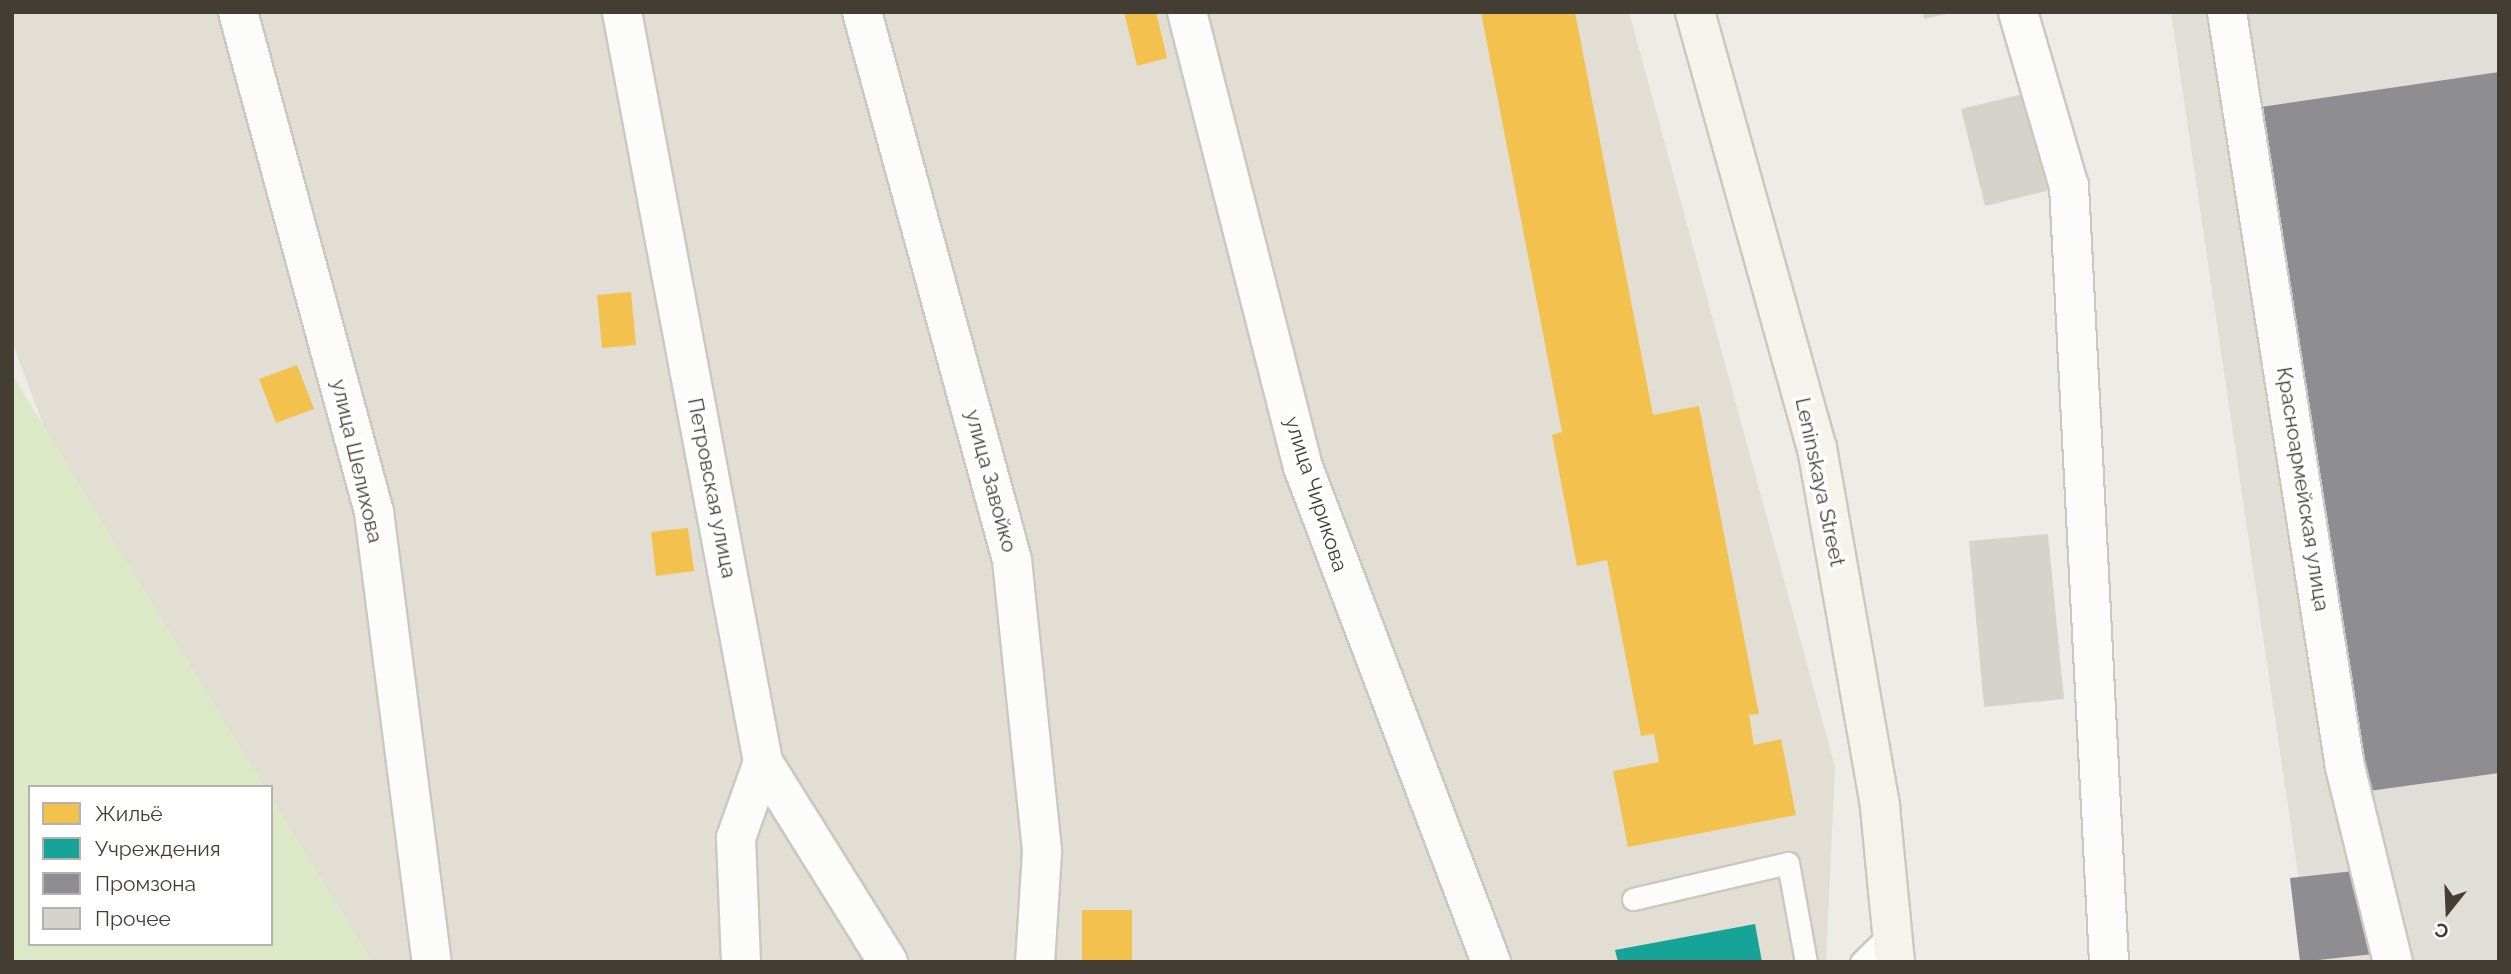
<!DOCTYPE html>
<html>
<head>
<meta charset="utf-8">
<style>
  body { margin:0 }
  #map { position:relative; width:2511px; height:974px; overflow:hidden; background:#eeece6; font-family:Raleway,sans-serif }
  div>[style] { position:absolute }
  .residential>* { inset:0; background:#e3ded3 }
  .industrial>* { inset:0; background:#e1ddd7 }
  .green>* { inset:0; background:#dce9c6 }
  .homes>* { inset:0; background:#f2c14e }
  .public>* { inset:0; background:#17a398 }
  .industry>* { inset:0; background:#8d8d92 }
  .building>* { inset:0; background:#d6d3cd }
  .roads { filter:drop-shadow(2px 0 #cbc8c2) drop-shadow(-2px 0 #cbc8c2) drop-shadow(0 2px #cbc8c2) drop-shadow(0 -2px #cbc8c2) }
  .service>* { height:21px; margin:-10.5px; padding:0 10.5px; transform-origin:10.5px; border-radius:10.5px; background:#fcfcfb }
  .minor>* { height:38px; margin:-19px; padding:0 19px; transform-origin:19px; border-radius:19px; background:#fcfcfb }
  .secondary>* { height:38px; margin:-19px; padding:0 19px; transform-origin:19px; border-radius:19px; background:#f6f3ed }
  span { translate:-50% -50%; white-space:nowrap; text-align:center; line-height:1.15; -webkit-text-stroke:7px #fff; paint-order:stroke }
  .street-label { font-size:21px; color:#433d34 }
  .frame { position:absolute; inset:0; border:14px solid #433d34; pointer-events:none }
  .legend { position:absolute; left:28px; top:785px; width:245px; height:161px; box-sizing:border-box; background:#fff; border:2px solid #b4b1ae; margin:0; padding:9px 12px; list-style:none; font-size:21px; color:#433d34 }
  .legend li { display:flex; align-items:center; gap:14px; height:35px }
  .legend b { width:35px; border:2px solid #b4b1ae }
  .north { position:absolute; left:2413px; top:876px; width:70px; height:70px; -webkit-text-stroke:5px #fff; paint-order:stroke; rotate:198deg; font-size:19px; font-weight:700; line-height:28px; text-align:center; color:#433d34 }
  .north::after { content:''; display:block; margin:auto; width:24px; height:32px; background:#433d34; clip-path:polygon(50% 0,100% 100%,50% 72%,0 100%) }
</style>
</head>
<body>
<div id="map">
  <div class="residential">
    <div style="clip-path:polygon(12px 12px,1629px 12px,1835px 767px,1826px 962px,233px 962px,271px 944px,271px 787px,179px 787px,12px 342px)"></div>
  </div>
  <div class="industrial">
    <div style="clip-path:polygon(2171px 12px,2499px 12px,2499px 962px,2311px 962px)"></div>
  </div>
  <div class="green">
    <div style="clip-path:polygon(12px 374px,265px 787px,30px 787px,30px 944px,271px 944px,271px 797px,373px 962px,12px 962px)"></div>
  </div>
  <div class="homes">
    <div style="clip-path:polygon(1124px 12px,1156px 12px,1167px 58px,1137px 66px)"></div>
    <div style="clip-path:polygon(1481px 12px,1575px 12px,1653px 415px,1699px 406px,1759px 714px,1749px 715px,1754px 745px,1781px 739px,1796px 815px,1628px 847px,1613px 771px,1659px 762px,1654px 734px,1641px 736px,1607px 560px,1577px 566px,1552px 435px,1562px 432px)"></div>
    <div style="clip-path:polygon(631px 292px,636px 345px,602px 348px,597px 295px)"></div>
    <div style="clip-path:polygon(297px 365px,314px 409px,276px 423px,259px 379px)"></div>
    <div style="clip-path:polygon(688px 528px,694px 571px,656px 576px,651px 532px)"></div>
    <div style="clip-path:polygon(1082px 910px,1132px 910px,1132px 962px,1082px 962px)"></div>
  </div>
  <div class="public">
    <div style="clip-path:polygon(1755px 924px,1762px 962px,1618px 962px,1615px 950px)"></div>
  </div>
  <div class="industry">
    <div style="clip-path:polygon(2499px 72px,2499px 773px,2362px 792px,2261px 107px)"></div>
    <div style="clip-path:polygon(2363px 870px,2373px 954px,2300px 962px,2290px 878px)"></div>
  </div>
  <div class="building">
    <div style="clip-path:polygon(1923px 12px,1951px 12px,1951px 13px,1924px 19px)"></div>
    <div style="clip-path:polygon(2027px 93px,2051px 190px,1985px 206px,1961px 109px)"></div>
    <div style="clip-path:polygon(2048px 534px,2064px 699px,1984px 707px,1969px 541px)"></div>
  </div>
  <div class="roads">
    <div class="service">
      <div style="left:1633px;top:899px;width:159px;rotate:-13.1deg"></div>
      <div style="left:1788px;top:863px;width:101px;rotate:79.7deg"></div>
      <div style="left:1861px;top:962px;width:43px;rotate:-44.1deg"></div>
    </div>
    <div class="minor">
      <div style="left:238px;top:12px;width:518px;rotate:74.78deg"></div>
      <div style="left:374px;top:512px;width:454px;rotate:82.7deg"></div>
      <div style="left:622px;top:12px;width:763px;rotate:79.35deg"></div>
      <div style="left:763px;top:762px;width:81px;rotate:109.6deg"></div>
      <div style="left:736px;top:838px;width:124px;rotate:87.7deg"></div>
      <div style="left:862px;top:12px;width:568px;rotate:74.69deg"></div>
      <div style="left:1012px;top:560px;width:294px;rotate:84.1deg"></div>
      <div style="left:1042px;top:852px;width:110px;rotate:93.6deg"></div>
      <div style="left:1187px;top:12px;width:470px;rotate:75.7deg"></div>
      <div style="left:1303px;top:467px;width:529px;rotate:69.2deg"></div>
      <div style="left:2018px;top:12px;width:181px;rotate:73.7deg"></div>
      <div style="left:2069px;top:186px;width:777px;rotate:87.05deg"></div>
      <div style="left:2227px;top:12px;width:764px;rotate:81.12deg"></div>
      <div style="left:2345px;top:767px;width:201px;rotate:76.2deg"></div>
      <div style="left:763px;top:762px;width:236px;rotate:58deg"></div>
    </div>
    <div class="secondary">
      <div style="left:1695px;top:12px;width:453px;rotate:74.4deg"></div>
      <div style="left:1817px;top:448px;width:364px;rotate:80deg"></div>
      <div style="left:1880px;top:807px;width:156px;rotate:84.5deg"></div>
    </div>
  </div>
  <div class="street-label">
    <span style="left:357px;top:461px;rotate:77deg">улица Шелихова</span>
    <span style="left:991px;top:481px;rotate:75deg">улица Завойко</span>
    <span style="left:1820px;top:482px;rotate:78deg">Leninskaya Street</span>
    <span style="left:712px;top:488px;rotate:79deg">Петровская улица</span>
    <span style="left:2303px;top:489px;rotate:81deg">Красноармейская улица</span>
    <span style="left:1316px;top:494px;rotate:72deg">улица Чирикова</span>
  </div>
  <div class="frame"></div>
  <ul class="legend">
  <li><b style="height:19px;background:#f2c14e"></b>Жильё</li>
  <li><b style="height:19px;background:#17a398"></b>Учреждения</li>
  <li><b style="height:19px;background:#8d8d92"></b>Промзона</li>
  <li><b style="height:19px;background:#d6d3cd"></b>Прочее</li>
  </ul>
  <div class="north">С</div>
</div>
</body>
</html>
